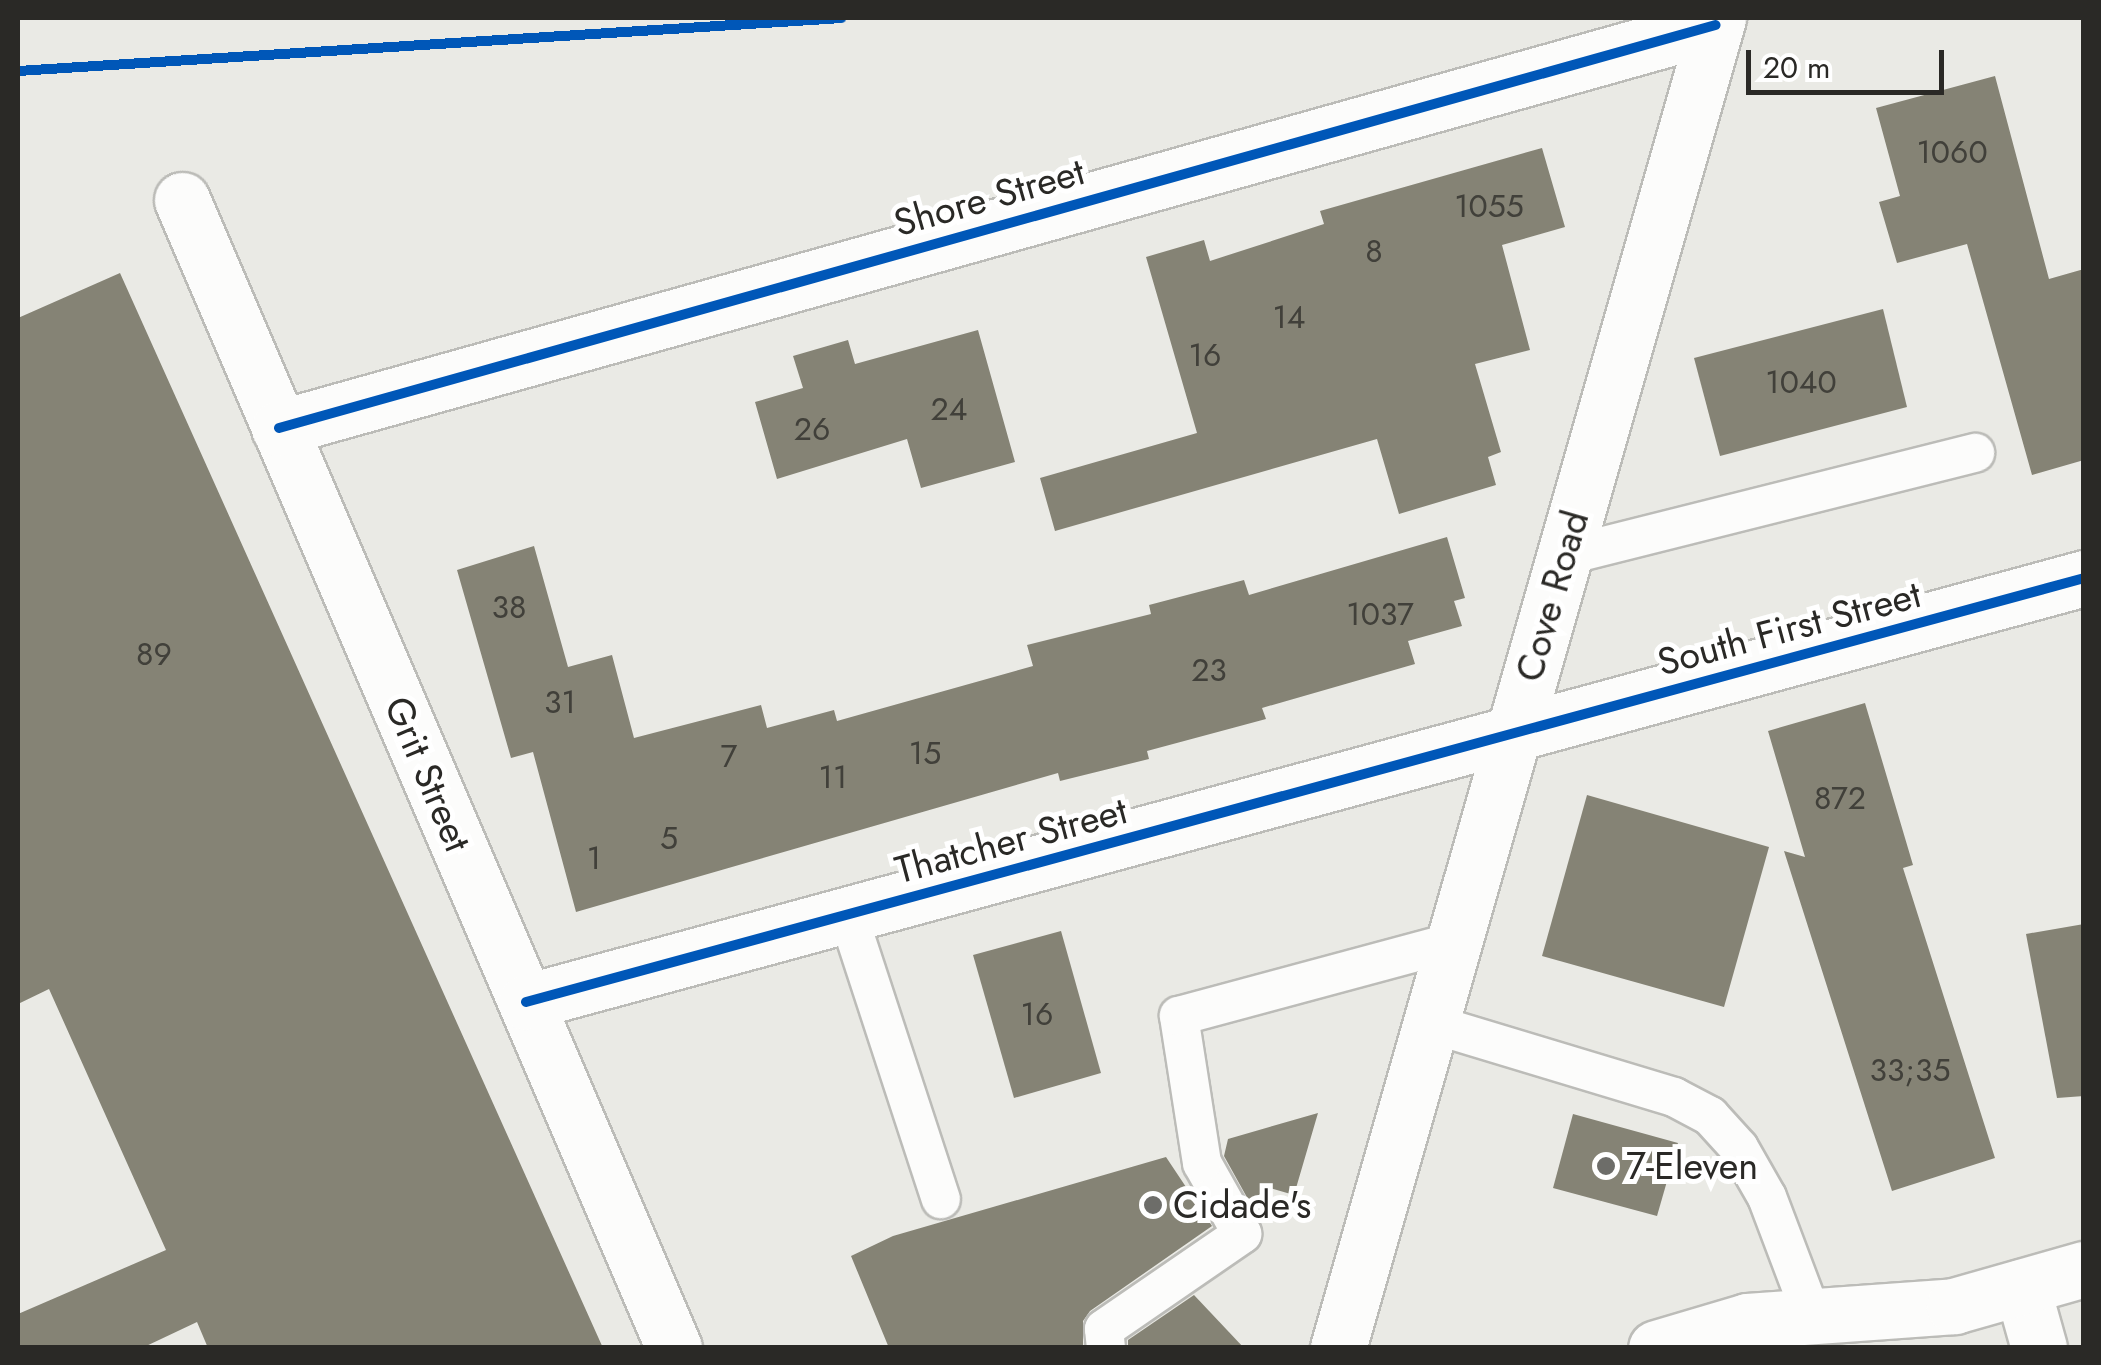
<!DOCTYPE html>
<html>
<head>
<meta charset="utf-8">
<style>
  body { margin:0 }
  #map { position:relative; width:2101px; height:1365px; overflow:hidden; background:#eaeae5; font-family:Jost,sans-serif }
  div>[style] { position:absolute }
  .building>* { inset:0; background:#858375 }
  .roads { filter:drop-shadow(2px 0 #bcbcb8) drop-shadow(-2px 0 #bcbcb8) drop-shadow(0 2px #bcbcb8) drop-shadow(0 -2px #bcbcb8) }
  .service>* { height:38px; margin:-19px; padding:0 19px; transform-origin:19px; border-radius:19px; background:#fcfcfb }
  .minor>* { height:55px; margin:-27.5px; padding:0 27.5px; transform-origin:27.5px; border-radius:27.5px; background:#fcfcfb }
  .secondary>* { height:55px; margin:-27.5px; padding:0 27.5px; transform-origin:27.5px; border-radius:27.5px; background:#fcfcfb }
  .cycleway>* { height:10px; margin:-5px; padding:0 5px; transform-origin:5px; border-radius:5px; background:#0057b8 }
  .dots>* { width:28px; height:28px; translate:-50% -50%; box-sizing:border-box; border:5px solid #fff; border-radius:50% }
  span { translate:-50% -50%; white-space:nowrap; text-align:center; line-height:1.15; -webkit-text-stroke:10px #fff; paint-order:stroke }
  .number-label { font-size:32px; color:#41403a }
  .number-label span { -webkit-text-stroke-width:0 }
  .street-label { font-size:38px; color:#2a2926 }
  .poi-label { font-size:38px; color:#2a2926 }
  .left { translate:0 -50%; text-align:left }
  .frame { position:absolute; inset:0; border:20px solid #2a2926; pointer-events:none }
  .scale { position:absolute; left:1746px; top:50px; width:198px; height:45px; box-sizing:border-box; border:5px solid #2a2926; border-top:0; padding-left:12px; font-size:30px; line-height:35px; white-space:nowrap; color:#2a2926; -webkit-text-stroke:8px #fff; paint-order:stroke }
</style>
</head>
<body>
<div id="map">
  <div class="building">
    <div style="clip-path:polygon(1995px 76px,2049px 279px,2084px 269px,2084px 460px,2032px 475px,1967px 244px,1897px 263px,1879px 202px,1900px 196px,1876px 108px)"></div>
    <div style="clip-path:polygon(1542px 148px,1565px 227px,1502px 245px,1530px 350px,1475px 364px,1501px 452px,1488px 457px,1496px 485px,1399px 514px,1377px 439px,1055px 531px,1040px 478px,1197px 433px,1146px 257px,1204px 240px,1210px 261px,1324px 224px,1320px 211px)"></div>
    <div style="clip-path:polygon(120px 273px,603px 1348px,208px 1348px,197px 1322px,142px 1348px,18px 1348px,18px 1314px,166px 1250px,49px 989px,18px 1004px,18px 318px)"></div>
    <div style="clip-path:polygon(1883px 309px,1907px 407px,1720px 456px,1694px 358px)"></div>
    <div style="clip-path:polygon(978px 330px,1015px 462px,921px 488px,907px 439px,777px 479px,755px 402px,803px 388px,793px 356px,848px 340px,855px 364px)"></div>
    <div style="clip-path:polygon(1447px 537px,1465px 598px,1454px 601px,1462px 626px,1408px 641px,1415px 664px,1262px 708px,1266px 719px,1147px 751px,1149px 759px,1060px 781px,1058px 773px,576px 912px,533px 752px,511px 758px,457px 570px,534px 546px,568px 667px,612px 655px,634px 738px,761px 705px,767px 728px,834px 710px,837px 721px,1033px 666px,1027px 645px,1151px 614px,1149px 605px,1244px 580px,1249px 595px)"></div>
    <div style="clip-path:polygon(1865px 703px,1913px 865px,1903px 868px,1995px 1158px,1892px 1191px,1784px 851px,1805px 857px,1768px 731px)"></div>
    <div style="clip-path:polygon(1587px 795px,1769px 847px,1724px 1007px,1542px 956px)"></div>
    <div style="clip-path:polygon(2084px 924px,2084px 1096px,2057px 1098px,2026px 934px)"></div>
    <div style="clip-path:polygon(1061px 931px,1101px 1073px,1014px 1098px,973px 955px)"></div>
    <div style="clip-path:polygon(1318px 1113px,1294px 1195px,1270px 1188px,1249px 1201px,1224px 1156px,1228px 1139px)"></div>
    <div style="clip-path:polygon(1573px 1114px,1678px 1143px,1657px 1216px,1553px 1188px)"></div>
    <div style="clip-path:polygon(1166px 1157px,1212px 1226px,1090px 1311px,1083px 1321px,1083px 1348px,889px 1348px,851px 1256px,893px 1236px)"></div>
    <div style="clip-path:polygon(1194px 1295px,1244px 1348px,1128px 1348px,1128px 1340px)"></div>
  </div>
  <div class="roads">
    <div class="service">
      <div style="left:1564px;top:556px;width:424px;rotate:-14.1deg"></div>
      <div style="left:848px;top:915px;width:299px;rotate:71.9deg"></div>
      <div style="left:1429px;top:1023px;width:256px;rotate:16.8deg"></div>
      <div style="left:1674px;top:1097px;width:41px;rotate:27.8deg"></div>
      <div style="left:1710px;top:1116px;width:43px;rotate:47.8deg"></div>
      <div style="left:1739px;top:1148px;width:56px;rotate:60.3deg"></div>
      <div style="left:1767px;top:1197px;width:127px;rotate:69.3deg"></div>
      <div style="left:1106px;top:1348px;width:19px;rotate:-96deg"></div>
      <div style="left:1104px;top:1329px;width:168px;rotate:-34.5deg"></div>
      <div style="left:1242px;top:1234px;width:81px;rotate:-119.4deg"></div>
      <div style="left:1202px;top:1163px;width:149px;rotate:-98.9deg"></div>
      <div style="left:1179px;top:1016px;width:284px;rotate:-15.1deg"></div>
    </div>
    <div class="minor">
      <div style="left:182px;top:200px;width:1249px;rotate:66.8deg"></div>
      <div style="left:279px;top:428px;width:1492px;rotate:-15.67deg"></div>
      <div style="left:526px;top:1002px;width:1615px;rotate:-15.22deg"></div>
      <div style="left:2022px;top:1287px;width:63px;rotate:74.4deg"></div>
    </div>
    <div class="secondary">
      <div style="left:1338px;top:1348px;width:1383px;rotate:-74.05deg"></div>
      <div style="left:1656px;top:1348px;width:95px;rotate:-16.5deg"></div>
      <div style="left:1747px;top:1321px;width:208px;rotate:-4.1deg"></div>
      <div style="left:1954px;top:1306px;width:135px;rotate:-15.9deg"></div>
    </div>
  </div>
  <div class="cycleway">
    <div style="left:18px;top:71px;width:825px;rotate:-3.68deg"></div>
    <div style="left:279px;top:428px;width:1492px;rotate:-15.67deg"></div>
    <div style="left:526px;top:1002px;width:1615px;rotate:-15.22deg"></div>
  </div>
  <div class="dots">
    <div style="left:1606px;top:1166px;background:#6d6d69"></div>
    <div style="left:1153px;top:1205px;background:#6d6d69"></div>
  </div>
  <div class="number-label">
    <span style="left:1952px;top:152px">1060</span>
    <span style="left:1489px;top:206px">1055</span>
    <span style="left:1374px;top:251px">8</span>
    <span style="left:1289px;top:317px">14</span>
    <span style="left:1205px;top:355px">16</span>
    <span style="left:1801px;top:382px">1040</span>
    <span style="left:949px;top:409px">24</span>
    <span style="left:812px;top:429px">26</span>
    <span style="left:509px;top:607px">38</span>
    <span style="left:1380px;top:614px">1037</span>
    <span style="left:154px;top:654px">89</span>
    <span style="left:1209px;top:670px">23</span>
    <span style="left:560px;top:702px">31</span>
    <span style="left:925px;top:753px">15</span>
    <span style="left:729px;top:756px">7</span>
    <span style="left:833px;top:777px">11</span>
    <span style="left:1840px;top:798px">872</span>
    <span style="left:669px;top:838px">5</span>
    <span style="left:594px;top:858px">1</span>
    <span style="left:1037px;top:1014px">16</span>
    <span style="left:1910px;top:1070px">33;35</span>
  </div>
  <div class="street-label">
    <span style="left:989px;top:197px;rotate:-16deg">Shore Street</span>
    <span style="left:1552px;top:596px;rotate:-74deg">Cove Road</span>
    <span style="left:1789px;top:628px;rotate:-15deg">South First Street</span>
    <span style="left:428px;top:774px;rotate:67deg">Grit Street</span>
    <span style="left:1011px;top:840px;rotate:-15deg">Thatcher Street</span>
  </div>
  <div class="poi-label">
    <span class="left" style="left:1626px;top:1166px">7-Eleven</span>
    <span class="left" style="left:1173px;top:1205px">Cidade's</span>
  </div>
  <div class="frame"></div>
  <div class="scale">20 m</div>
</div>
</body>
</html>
